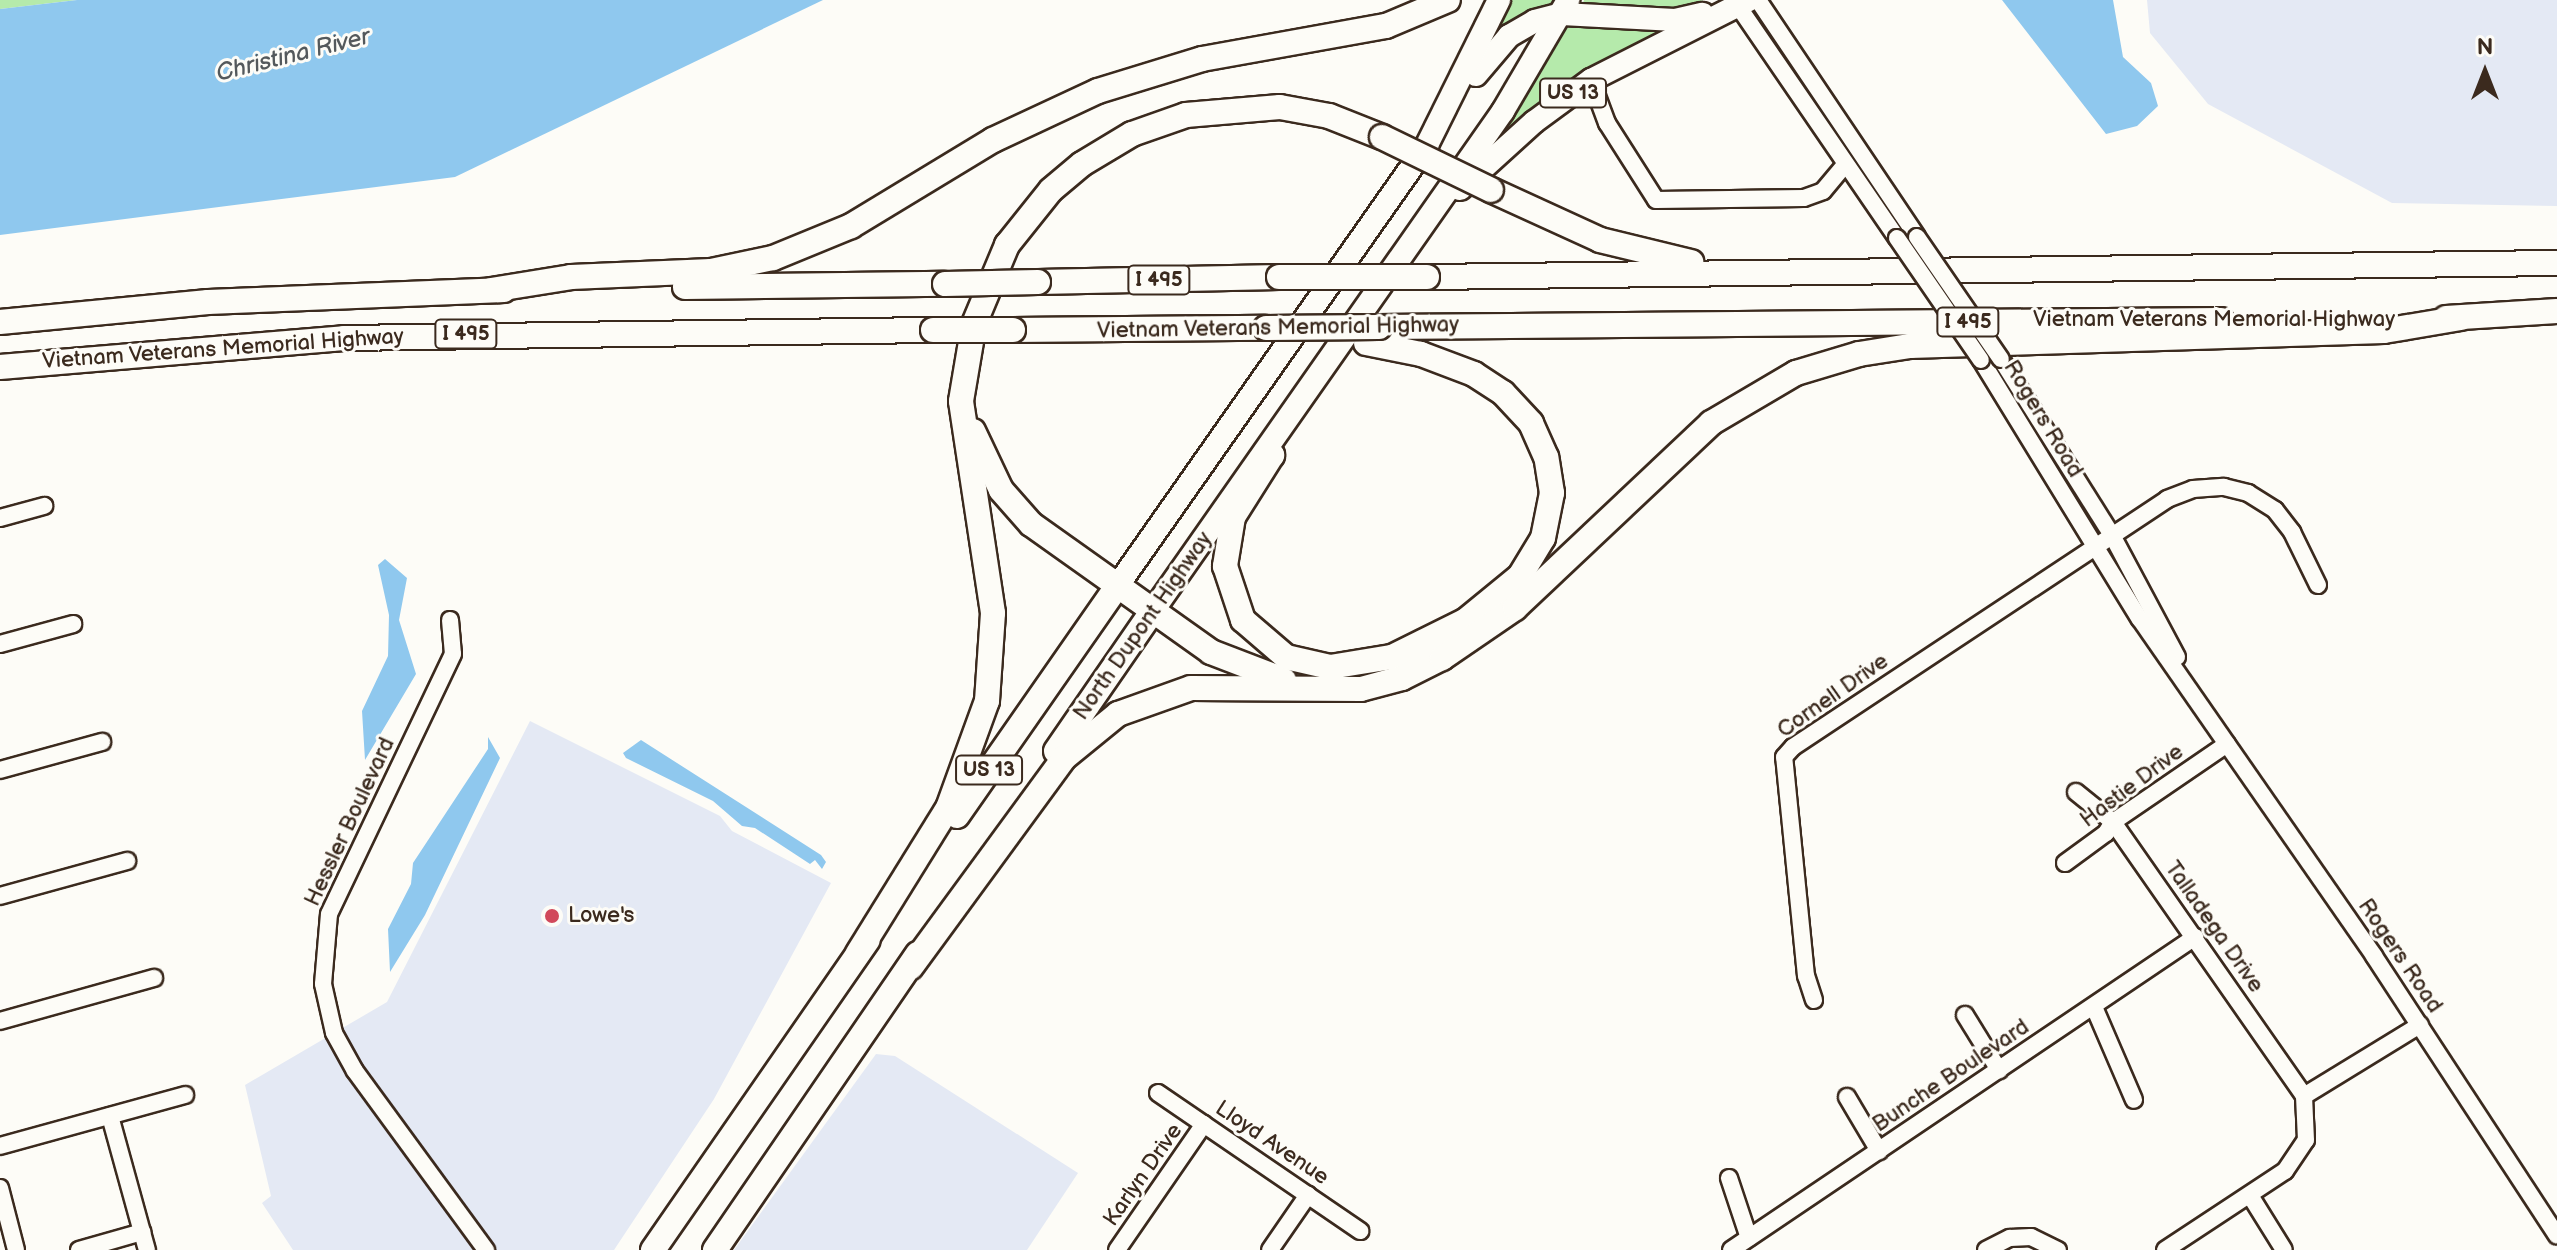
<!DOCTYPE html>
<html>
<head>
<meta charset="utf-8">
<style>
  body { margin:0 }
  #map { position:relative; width:2557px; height:1250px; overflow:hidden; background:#fdfcf7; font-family:"Balsamiq Sans",sans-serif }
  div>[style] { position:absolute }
  .built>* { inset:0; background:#e4e9f4 }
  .green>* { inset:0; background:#b5eaab }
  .water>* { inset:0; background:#8fc8ee }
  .roads { filter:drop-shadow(2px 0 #3b2a1e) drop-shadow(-2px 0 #3b2a1e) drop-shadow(0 2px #3b2a1e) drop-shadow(0 -2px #3b2a1e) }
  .minor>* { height:16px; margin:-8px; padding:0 8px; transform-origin:8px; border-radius:8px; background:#fdfcf7 }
  .major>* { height:22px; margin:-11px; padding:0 11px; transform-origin:11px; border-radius:11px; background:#fdfcf7 }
  .highway>* { height:24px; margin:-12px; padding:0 12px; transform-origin:12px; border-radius:12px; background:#fdfcf7 }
  .bridges { filter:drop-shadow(2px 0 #3b2a1e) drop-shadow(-2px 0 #3b2a1e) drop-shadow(0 2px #3b2a1e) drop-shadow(0 -2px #3b2a1e) }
  .minor-bridge>* { height:16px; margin:-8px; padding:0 8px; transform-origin:8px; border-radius:8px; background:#fdfcf7 }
  .highway-bridge>* { height:24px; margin:-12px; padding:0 12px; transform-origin:12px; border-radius:12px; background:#fdfcf7 }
  .dots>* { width:22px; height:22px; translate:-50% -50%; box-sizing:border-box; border:4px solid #fdfcf7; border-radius:50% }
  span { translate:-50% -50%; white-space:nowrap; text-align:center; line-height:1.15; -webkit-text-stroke:6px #fdfcf7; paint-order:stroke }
  .shield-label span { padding:2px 6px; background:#fdfcf7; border:2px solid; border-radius:6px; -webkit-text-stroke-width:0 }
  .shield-label { font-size:20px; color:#3b2a1e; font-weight:700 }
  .street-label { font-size:22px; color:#3b2a1e }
  .poi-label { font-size:22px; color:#3b2a1e }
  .left { translate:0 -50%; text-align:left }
  .water-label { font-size:24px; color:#54595c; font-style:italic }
  .north { position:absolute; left:2445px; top:32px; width:80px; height:80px; -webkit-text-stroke:6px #fdfcf7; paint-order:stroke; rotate:0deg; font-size:22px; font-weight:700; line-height:32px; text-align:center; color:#3b2a1e }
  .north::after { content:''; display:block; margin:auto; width:28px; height:36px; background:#3b2a1e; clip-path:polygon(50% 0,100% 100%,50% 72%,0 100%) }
</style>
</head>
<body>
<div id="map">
  <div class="built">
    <div style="clip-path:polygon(2147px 0,2557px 0,2557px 206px,2392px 203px,2208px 104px,2150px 33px)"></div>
    <div style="clip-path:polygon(530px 721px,720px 816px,732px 831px,831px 883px,714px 1099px,614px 1250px,293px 1250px,262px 1203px,271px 1196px,245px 1085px,387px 1002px)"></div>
    <div style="clip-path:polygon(876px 1054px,895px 1056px,1078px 1173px,1027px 1250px,734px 1250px)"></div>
  </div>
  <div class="green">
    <div style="clip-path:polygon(0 0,77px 0,0 9px)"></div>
    <div style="clip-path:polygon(1508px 0,1556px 0,1552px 10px,1492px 41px,1490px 36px)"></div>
    <div style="clip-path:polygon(1584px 0,1704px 0,1671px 10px,1582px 5px)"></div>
    <div style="clip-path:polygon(1573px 24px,1664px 27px,1665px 33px,1580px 74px,1493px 141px,1561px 33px)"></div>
  </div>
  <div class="water">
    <div style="clip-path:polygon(77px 0,823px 0,455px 177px,0 235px,0 9px)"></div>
    <div style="clip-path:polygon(2002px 0,2113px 0,2123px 57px,2151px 83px,2158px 106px,2137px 126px,2106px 134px)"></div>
    <div style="clip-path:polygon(385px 559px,407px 578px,399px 620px,416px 674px,365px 760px,362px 711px,388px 656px,389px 615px,378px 565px)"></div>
    <div style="clip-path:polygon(488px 737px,500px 758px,425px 915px,390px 972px,388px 929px,411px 884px,413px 863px,488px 749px)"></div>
    <div style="clip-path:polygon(641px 740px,821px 855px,826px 862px,822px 869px,815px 860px,810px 864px,755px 828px,742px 826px,713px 801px,626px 758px,623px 753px)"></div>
  </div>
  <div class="roads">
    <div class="minor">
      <div style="left:1734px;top:0;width:288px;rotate:55.6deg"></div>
      <div style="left:1758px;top:0;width:285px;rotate:56.1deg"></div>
      <div style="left:1591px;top:80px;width:46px;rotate:69.6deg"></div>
      <div style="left:1607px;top:123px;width:91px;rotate:57.5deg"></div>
      <div style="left:1656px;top:200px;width:148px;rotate:-0.8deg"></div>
      <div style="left:1804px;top:198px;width:20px;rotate:-20deg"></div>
      <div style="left:1823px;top:191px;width:35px;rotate:-50deg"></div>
      <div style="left:2001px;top:359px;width:210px;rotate:57.8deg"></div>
      <div style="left:2113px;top:537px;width:136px;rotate:61.9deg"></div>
      <div style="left:1981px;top:360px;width:304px;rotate:58.5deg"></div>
      <div style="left:2140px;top:619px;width:410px;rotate:55.2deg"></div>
      <div style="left:2374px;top:956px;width:334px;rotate:56.8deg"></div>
      <div style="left:0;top:518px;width:46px;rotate:-15.3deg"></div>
      <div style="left:450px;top:620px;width:34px;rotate:85deg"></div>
      <div style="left:453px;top:654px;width:288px;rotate:115.5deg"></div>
      <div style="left:329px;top:914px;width:70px;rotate:94.9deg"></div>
      <div style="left:323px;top:984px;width:50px;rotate:77.3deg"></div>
      <div style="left:334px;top:1033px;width:43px;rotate:61.1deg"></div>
      <div style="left:355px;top:1071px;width:222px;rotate:53.8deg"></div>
      <div style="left:0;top:644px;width:76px;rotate:-15.3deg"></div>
      <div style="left:0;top:770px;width:106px;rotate:-15.4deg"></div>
      <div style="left:2076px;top:792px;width:48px;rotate:39deg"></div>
      <div style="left:2113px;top:822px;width:334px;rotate:55.1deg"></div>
      <div style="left:2065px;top:863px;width:51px;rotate:-36.2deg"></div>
      <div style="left:2106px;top:833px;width:13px;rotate:-58deg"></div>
      <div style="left:2113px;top:822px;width:138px;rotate:-34.4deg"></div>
      <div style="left:0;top:896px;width:132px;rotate:-15.4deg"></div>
      <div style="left:1814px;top:1000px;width:25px;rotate:-108deg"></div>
      <div style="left:1806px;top:976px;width:220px;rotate:-95.7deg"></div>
      <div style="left:1784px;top:757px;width:13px;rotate:-48deg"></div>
      <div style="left:1793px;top:747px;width:449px;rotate:-33.5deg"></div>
      <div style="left:2167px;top:499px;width:28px;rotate:-21deg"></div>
      <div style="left:2193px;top:489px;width:31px;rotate:-4deg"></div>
      <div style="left:2224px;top:487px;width:25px;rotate:14deg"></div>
      <div style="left:2248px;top:493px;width:32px;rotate:32deg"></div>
      <div style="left:2275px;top:510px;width:28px;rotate:52deg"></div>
      <div style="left:2292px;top:532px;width:59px;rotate:63.9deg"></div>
      <div style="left:2094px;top:1007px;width:101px;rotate:66.7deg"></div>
      <div style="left:1965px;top:1015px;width:65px;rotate:58.3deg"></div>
      <div style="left:0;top:1021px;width:160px;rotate:-15.6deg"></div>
      <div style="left:1158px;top:1093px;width:245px;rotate:34.3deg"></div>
      <div style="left:1847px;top:1097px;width:63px;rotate:59.3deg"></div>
      <div style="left:110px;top:1116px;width:139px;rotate:74.6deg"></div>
      <div style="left:0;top:1146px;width:192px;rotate:-15.4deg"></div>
      <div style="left:1729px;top:1178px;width:63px;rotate:71.6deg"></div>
      <div style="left:0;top:1188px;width:64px;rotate:75.5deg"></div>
      <div style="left:2251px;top:1197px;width:62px;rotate:58.1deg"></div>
      <div style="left:79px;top:1250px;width:66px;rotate:-15.9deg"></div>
      <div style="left:1117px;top:1250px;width:153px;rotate:-55.4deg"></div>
      <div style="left:1270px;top:1250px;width:67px;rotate:-55.4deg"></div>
      <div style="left:1731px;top:1250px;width:560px;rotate:-34deg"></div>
      <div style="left:1986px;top:1250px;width:27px;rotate:-27deg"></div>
      <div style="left:2010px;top:1238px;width:21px;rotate:-3deg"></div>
      <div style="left:2031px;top:1237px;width:30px;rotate:26deg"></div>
      <div style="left:2165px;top:1250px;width:144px;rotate:-33.4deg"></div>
      <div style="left:2285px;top:1171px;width:37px;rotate:-56deg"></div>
      <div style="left:2306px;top:1140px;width:44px;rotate:-92.6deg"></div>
      <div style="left:2304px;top:1096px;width:136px;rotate:-31.5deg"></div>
    </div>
    <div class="major">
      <div style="left:1476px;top:75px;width:51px;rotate:-49.8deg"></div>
      <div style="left:1509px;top:36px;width:30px;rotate:-30deg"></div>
      <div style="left:1535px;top:21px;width:28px;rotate:-15deg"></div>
      <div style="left:1562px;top:14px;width:113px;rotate:3deg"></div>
      <div style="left:1675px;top:20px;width:28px;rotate:-13deg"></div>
      <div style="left:1460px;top:189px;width:100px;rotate:-42.2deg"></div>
      <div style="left:1534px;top:122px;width:71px;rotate:-36.4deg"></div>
      <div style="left:1591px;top:80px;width:177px;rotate:-26.9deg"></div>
      <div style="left:1118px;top:585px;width:538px;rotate:-54.92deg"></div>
      <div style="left:1427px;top:145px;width:162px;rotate:-63.6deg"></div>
      <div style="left:1152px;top:612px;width:612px;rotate:-54.98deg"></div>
      <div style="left:1503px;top:111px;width:129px;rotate:-59.6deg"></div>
    </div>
    <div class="highway">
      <div style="left:1491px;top:190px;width:120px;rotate:24.6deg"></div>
      <div style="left:1600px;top:240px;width:94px;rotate:13.6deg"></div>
      <div style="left:1427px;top:277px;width:1130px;rotate:-0.71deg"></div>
      <div style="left:1038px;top:282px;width:241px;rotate:-1.2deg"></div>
      <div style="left:685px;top:287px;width:260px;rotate:-0.7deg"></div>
      <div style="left:491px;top:290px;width:81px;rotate:-9.2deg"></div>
      <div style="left:571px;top:277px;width:140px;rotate:-2.5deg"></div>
      <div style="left:711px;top:271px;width:63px;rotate:-11.8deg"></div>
      <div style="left:773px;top:258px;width:84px;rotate:-22.3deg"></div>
      <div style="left:851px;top:226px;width:166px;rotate:-31.2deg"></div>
      <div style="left:993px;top:140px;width:116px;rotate:-25deg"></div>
      <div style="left:1098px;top:91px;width:109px;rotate:-17.1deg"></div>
      <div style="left:1202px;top:59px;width:187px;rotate:-10.2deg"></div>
      <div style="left:1386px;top:26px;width:67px;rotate:-22.8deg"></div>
      <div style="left:2446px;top:318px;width:111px;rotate:-3.6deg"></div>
      <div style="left:0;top:322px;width:209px;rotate:-5.5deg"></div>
      <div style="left:208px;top:302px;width:296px;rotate:-2.3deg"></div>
      <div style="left:1379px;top:327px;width:842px;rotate:-0.48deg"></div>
      <div style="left:1013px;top:330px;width:253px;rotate:-0.5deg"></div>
      <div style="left:0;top:367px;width:345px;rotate:-4.8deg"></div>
      <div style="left:344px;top:338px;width:589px;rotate:-0.78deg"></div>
      <div style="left:973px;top:431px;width:65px;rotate:64.6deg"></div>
      <div style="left:1001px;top:490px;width:45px;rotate:48.6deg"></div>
      <div style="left:1031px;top:524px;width:221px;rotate:35.4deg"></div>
      <div style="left:1211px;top:652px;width:78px;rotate:21deg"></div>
      <div style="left:1266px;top:452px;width:7px;rotate:27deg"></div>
      <div style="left:1272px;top:455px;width:73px;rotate:122.2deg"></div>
      <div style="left:1233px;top:517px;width:50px;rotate:99.3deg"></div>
      <div style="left:1225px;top:566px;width:57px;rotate:71.6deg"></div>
      <div style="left:1243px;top:620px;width:57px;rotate:40.7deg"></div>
      <div style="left:1286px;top:657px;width:45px;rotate:12.8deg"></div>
      <div style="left:1330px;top:667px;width:63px;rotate:-9.2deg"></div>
      <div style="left:1392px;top:657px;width:81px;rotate:-26.3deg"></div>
      <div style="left:1465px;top:621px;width:71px;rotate:-39.3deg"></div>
      <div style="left:1520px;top:576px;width:44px;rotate:-58.8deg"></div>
      <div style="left:1543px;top:538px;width:46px;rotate:-78.7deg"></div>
      <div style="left:1552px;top:493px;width:36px;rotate:-99deg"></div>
      <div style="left:1546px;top:457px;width:37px;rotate:-114deg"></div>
      <div style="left:1531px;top:423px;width:41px;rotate:-133deg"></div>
      <div style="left:1503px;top:393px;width:35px;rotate:-147deg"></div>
      <div style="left:1474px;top:374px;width:57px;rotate:-159.3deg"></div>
      <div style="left:1421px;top:354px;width:56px;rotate:-168.7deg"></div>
      <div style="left:1056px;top:751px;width:169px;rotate:-55.4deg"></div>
      <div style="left:957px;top:816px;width:282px;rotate:-55.1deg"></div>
      <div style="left:858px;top:953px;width:171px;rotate:-58.2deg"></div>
      <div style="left:948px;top:808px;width:114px;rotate:-70deg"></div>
      <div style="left:987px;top:701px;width:88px;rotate:-86.1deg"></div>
      <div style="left:993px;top:613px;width:214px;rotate:-98.6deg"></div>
      <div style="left:961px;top:401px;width:78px;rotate:-80.4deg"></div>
      <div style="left:974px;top:324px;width:86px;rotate:-67.3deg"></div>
      <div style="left:1007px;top:245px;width:70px;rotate:-51.3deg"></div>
      <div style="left:1051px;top:190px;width:40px;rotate:-40deg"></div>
      <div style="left:1082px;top:164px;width:58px;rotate:-31deg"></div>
      <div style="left:1132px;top:134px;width:57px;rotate:-19.4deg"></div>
      <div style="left:1186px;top:115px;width:94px;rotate:-4.9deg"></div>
      <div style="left:1280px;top:107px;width:50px;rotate:10.4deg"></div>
      <div style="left:1329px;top:116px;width:57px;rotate:21.6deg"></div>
      <div style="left:911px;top:967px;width:259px;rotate:-53.8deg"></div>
      <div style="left:1064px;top:758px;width:70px;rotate:-39.2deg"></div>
      <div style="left:1118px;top:714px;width:77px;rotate:-19.6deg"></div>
      <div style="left:1191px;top:688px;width:170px;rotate:0.3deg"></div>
      <div style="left:1361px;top:689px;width:42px;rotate:-15deg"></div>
      <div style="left:1402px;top:678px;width:45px;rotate:-26.6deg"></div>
      <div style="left:1442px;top:658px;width:88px;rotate:-34.4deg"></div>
      <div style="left:1515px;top:608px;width:270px;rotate:-43.3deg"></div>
      <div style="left:1711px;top:423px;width:99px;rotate:-30.5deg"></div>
      <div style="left:1796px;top:373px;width:66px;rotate:-16.8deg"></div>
      <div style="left:1859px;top:354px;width:52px;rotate:-8.9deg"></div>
      <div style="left:1910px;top:346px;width:474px;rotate:-1.8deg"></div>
      <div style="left:2384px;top:331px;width:78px;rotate:-9.6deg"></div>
      <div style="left:653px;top:1250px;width:377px;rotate:-55.3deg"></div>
      <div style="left:715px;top:1250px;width:359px;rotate:-55.6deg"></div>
    </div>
  </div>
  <div class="bridges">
    <div class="minor-bridge">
      <div style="left:1917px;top:237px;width:148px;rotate:55.5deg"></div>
      <div style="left:1897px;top:238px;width:148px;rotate:55.5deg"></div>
    </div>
    <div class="highway-bridge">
      <div style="left:1382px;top:137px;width:121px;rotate:25.9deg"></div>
      <div style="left:1279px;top:277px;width:148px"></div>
      <div style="left:945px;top:284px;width:93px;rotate:-1.2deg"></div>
      <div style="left:1266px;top:328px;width:113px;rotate:-0.5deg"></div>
      <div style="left:933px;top:330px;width:80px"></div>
    </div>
  </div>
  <div class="dots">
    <div style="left:552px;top:916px;background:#d1495b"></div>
  </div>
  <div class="shield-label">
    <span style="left:1573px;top:93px">US 13</span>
    <span style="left:1159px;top:280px">I 495</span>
    <span style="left:1968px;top:322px">I 495</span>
    <span style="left:466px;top:334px">I 495</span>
    <span style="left:989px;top:770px">US 13</span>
  </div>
  <div class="street-label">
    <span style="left:2214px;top:320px">Vietnam Veterans Memorial Highway</span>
    <span style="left:1278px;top:328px;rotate:-1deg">Vietnam Veterans Memorial Highway</span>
    <span style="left:223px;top:349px;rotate:-4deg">Vietnam Veterans Memorial Highway</span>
    <span style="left:2043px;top:419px;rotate:59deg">Rogers Road</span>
    <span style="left:1143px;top:626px;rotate:-55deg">North Dupont Highway</span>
    <span style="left:1833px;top:696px;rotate:-35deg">Cornell Drive</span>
    <span style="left:2132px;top:786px;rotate:-37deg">Hastie Drive</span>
    <span style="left:350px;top:822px;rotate:-65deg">Hessler Boulevard</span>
    <span style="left:2214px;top:927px;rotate:55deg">Talladega Drive</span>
    <span style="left:2400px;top:956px;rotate:56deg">Rogers Road</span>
    <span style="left:1951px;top:1076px;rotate:-34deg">Bunche Boulevard</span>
    <span style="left:1272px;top:1143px;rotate:34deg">Lloyd Avenue</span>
    <span style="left:1143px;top:1175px;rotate:-55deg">Karlyn Drive</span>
  </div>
  <div class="poi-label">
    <span class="left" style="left:568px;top:916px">Lowe's</span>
  </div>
  <div class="water-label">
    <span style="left:293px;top:55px;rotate:-14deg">Christina River</span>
  </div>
  <div class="north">N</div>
</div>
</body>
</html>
